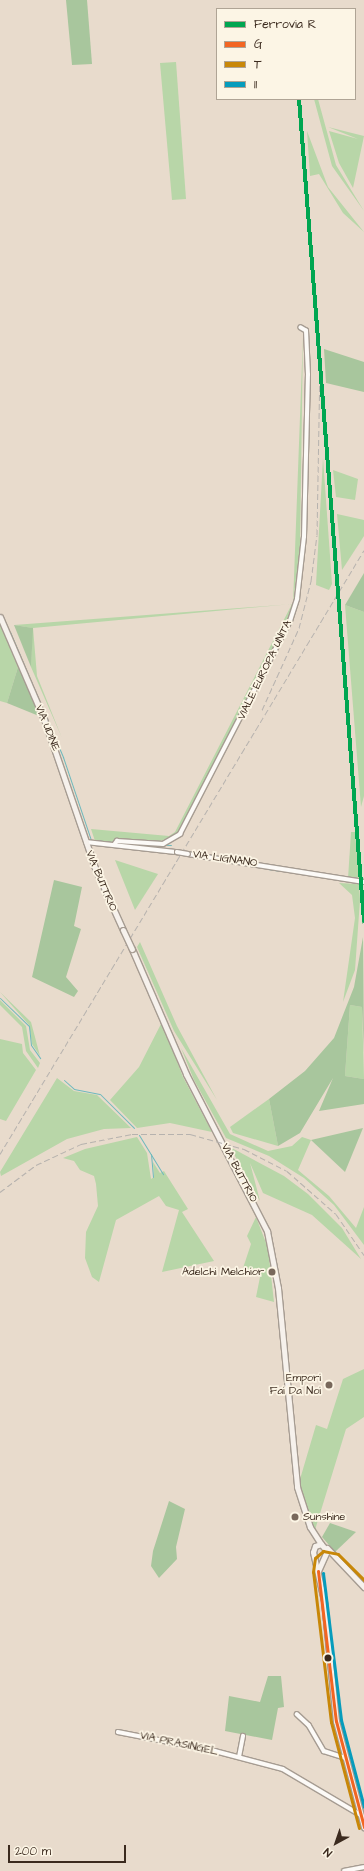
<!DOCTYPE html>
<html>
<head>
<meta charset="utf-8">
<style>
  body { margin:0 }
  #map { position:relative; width:364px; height:1871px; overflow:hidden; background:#e8dbcc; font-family:"Architects Daughter",sans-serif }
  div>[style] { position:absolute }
  .green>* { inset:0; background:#b8d6a8 }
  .forest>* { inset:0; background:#a8c69d }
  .stream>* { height:1px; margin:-0.5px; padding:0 0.5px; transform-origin:0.5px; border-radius:0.5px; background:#6eb9bd }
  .roads { filter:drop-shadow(1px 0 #a69c92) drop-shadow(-1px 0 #a69c92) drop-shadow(0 1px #a69c92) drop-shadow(0 -1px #a69c92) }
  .street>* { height:3.5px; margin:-1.75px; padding:0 1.75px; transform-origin:1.75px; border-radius:1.75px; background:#fcfaf7 }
  .secondary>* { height:5px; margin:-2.5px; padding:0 2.5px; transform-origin:2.5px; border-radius:2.5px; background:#f6f1ec }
  .rail>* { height:1px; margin-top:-0.5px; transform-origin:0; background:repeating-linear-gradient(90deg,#b6b2ae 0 6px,transparent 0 9px) }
  .bridges { filter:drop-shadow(1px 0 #a69c92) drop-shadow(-1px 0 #a69c92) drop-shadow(0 1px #a69c92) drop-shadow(0 -1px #a69c92) }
  .street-bridge>* { height:3.5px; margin:-1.75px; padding:0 1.75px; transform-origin:1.75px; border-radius:1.75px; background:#fcfaf7 }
  .secondary-bridge>* { height:5px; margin:-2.5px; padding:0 2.5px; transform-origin:2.5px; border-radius:2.5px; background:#f6f1ec }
  .bus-1>* { height:3px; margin:-1.5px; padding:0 1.5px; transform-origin:1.5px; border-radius:1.5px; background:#f26522 }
  .bus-2>* { height:3px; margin:-1.5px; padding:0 1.5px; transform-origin:1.5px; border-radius:1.5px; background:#c88708 }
  .bus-3>* { height:3px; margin:-1.5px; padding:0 1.5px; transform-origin:1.5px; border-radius:1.5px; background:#069cbc }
  .rail-1>* { height:4px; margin:-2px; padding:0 2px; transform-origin:2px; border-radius:2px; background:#00a651 }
  .dots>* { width:11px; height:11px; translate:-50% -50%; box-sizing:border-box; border:2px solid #fcf5e5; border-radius:50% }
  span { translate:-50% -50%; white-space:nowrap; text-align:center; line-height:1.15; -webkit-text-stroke:3.5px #fcf5e5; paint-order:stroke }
  .street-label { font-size:11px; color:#3b2a1e }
  .poi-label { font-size:11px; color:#3b2a1e }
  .right { translate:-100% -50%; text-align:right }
  .left { translate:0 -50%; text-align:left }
  .legend { position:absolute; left:216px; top:8px; width:140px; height:92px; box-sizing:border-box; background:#fcf5e5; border:1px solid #afa495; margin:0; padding:5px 7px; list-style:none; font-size:12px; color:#3b2a1e }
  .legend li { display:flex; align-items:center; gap:8px; height:20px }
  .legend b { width:20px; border:1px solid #afa495 }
  .north { position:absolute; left:316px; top:1823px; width:40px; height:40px; -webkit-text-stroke:3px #fcf5e5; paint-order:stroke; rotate:220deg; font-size:11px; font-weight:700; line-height:16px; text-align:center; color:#3b2a1e }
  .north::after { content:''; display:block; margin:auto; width:14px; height:18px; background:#3b2a1e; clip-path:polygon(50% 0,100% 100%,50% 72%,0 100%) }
  .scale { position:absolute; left:8px; top:1845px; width:118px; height:18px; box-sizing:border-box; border:2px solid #3b2a1e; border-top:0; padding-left:5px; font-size:12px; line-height:14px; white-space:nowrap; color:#3b2a1e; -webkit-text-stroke:3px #fcf5e5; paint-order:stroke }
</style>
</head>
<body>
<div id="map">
  <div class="green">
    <div style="clip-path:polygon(176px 62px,186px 199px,172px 200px,160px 63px)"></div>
    <div style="clip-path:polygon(314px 99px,318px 99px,336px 165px,364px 211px,332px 166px)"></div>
    <div style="clip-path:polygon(328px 127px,364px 136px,353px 188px,339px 163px,329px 131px,358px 139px)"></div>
    <div style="clip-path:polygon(307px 131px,328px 187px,364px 232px,343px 213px,319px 174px,310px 176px)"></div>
    <div style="clip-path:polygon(303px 336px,300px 547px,293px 604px,284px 630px,177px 834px,158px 842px,118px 838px,111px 843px,95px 841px,91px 829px,169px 836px,175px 832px,292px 604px,33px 628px,37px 676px,62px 738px,31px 667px,32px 628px,14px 625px,293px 604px)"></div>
    <div style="clip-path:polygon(323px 458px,332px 584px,329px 590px,316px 585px)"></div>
    <div style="clip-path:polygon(333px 470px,358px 479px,355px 500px,336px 497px)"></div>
    <div style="clip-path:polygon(337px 514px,364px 520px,364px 536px,342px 570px)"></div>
    <div style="clip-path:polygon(345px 605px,364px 612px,364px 796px,361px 807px)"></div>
    <div style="clip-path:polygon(0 625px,18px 667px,7px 703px,0 701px)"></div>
    <div style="clip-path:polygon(351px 832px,355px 832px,359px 880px,348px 879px)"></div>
    <div style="clip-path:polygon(115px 860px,158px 874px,135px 910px)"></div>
    <div style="clip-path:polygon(339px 883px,359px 884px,360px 900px,355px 970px,343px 1002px,355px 918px,352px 895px)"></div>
    <div style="clip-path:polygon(140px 942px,177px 1026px,217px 1100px,174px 1031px,137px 947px)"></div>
    <div style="clip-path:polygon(0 992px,31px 1022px,40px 1056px,32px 1044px,29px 1025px)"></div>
    <div style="clip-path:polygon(0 1000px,26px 1026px,30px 1050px,40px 1063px,38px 1068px,26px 1051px,22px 1027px,0 1005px)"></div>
    <div style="clip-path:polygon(350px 1005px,362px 1007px,364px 1079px,345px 1076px)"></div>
    <div style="clip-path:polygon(162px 1022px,183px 1077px,212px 1132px,170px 1123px,137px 1128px,110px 1100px,139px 1067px)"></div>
    <div style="clip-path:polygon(0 1039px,22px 1044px,23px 1053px,36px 1070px,6px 1121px,0 1119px)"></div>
    <div style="clip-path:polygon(181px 1048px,230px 1134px,268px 1151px,292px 1146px,302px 1137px,311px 1140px,298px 1170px,329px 1196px,356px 1228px,364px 1207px,364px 1245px,334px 1205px,304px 1178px,269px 1156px,226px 1138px,194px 1080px)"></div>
    <div style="clip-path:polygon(57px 1078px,74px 1091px,97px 1095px,131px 1128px,104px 1129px,67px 1139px,1px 1176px,0 1172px)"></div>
    <div style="clip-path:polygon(269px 1099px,278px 1146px,233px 1133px,230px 1127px)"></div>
    <div style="clip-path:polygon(137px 1137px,147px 1153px,151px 1179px,154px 1177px,153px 1162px,160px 1173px,164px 1171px,188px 1209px,182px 1212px,214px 1261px,162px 1272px,179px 1210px,166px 1206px,159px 1196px,116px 1220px,99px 1282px,92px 1277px,85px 1258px,86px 1232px,98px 1206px,96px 1184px,94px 1176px,80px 1170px,74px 1161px,63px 1158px,85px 1149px)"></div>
    <div style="clip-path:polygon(230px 1147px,284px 1176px,308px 1194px,342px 1228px,361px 1259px,312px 1215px,263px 1193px,250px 1163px,260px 1201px)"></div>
    <div style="clip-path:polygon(256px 1217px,268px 1248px,274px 1302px,256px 1297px,260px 1277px,243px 1268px,251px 1244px,247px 1236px)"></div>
    <div style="clip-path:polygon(364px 1369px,364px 1417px,346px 1429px,315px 1530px,298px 1486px,316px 1425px,327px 1429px,343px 1379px)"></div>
  </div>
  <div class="forest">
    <div style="clip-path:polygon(66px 0,87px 0,92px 64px,72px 65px)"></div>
    <div style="clip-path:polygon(324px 349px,364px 362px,364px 392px,326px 383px)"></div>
    <div style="clip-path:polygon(364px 573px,364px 612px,345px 605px)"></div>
    <div style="clip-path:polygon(14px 625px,33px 628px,31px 667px)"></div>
    <div style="clip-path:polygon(18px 667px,40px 714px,39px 716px,7px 703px)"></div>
    <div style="clip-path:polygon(54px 880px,82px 887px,74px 926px,81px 929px,66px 977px,78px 991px,74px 997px,32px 977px)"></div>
    <div style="clip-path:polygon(363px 937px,364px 1053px,362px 1007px,350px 1005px,345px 1076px,364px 1079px,364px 1104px,319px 1111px,333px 1078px,300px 1133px,278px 1146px,269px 1099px,305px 1071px,334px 1038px,354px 987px)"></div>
    <div style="clip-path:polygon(363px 1128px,345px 1172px,311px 1140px)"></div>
    <div style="clip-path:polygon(169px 1501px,185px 1509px,176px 1547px,177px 1559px,159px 1578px,151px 1566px,153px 1551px)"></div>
    <div style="clip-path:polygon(330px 1523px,356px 1532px,335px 1552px,322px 1537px)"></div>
    <div style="clip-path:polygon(268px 1676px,281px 1676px,284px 1707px,278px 1708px,272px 1740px,225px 1731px,229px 1696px,260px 1702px)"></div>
  </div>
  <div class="stream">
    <div style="left:10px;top:632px;width:136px;rotate:67deg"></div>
    <div style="left:63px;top:757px;width:88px;rotate:71.4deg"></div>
    <div style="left:94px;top:840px;width:18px;rotate:6deg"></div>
    <div style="left:119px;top:843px;width:52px;rotate:2.2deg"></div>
    <div style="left:192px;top:857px;width:18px;rotate:6deg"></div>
    <div style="left:268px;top:869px;width:13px;rotate:9deg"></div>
    <div style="left:0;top:998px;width:40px;rotate:44deg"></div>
    <div style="left:29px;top:1026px;width:19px;rotate:84deg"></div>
    <div style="left:31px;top:1045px;width:16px;rotate:55deg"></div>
    <div style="left:64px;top:1080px;width:13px;rotate:42deg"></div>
    <div style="left:74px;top:1089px;width:26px;rotate:11deg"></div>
    <div style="left:100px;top:1094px;width:48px;rotate:45deg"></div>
    <div style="left:139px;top:1135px;width:46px;rotate:58.4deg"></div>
    <div style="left:151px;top:1154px;width:23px;rotate:85deg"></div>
  </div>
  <div class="roads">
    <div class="street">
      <div style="left:86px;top:842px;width:92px;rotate:6.3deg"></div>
      <div style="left:114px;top:845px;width:5px;rotate:-53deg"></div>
      <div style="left:117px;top:841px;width:46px;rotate:3.7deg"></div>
      <div style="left:163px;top:844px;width:20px;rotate:-30deg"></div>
      <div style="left:180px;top:834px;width:240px;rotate:-62.7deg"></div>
      <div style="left:290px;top:621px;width:23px;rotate:-72deg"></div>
      <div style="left:297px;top:599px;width:62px;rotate:-83.6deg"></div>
      <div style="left:304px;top:537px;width:162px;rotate:-88.6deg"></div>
      <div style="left:308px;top:375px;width:44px;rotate:-92.6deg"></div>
      <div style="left:306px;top:331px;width:6px;rotate:-149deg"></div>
      <div style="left:188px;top:854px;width:178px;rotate:9deg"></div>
      <div style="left:297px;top:1714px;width:16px;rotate:43deg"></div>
      <div style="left:309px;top:1725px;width:30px;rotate:60deg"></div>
      <div style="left:324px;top:1751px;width:22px;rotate:18deg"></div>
      <div style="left:118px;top:1732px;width:99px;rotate:11.1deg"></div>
      <div style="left:215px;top:1751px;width:70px;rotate:14.8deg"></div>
      <div style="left:283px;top:1769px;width:91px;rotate:30.5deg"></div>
      <div style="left:239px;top:1757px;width:21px;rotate:-79deg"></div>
      <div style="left:344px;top:1871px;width:20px;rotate:-11deg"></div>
    </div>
    <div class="secondary">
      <div style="left:0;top:617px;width:111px;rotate:66.7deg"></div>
      <div style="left:44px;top:719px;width:157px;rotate:71.1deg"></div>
      <div style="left:95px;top:868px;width:68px;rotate:65.7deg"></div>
      <div style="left:132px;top:949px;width:136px;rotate:66.6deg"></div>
      <div style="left:186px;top:1074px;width:177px;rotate:62.7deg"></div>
      <div style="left:267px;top:1231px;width:58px;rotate:79.1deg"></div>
      <div style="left:278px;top:1288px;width:200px;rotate:84.5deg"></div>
      <div style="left:297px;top:1487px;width:42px;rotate:72deg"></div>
      <div style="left:310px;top:1527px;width:20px;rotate:57deg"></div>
      <div style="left:327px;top:1548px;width:54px;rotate:46.5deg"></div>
      <div style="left:318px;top:1571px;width:22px;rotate:-66deg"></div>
      <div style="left:327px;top:1551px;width:9px;rotate:-131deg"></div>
      <div style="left:321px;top:1544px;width:6px;rotate:162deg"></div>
      <div style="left:315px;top:1546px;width:6px;rotate:108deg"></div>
      <div style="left:313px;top:1552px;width:50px;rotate:77.3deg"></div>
      <div style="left:324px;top:1601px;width:121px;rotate:84.3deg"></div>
      <div style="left:336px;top:1721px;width:110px;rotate:75.2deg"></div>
    </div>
  </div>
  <div class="rail">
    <div style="left:262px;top:710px;width:90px;rotate:-65.7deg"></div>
    <div style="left:299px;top:628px;width:49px;rotate:-75.7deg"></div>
    <div style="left:311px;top:581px;width:46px;rotate:-82.6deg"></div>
    <div style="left:317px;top:535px;width:174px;rotate:-89deg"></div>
    <div style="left:0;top:1154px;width:705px;rotate:-58.92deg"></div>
    <div style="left:0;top:1192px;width:45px;rotate:-36.9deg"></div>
    <div style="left:36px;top:1165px;width:50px;rotate:-25deg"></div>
    <div style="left:81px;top:1144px;width:52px;rotate:-11.1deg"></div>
    <div style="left:132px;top:1134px;width:58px"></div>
    <div style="left:190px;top:1134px;width:56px;rotate:15.5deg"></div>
    <div style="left:244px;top:1149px;width:48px;rotate:27.1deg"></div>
    <div style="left:287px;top:1171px;width:65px;rotate:41.3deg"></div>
    <div style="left:336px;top:1214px;width:50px;rotate:55.7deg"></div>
  </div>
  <div class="bridges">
    <div class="street-bridge">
      <div style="left:177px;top:852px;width:11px;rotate:10deg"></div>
    </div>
    <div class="secondary-bridge">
      <div style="left:123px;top:930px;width:21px;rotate:65deg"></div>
    </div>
  </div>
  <div class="bus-1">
    <div style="left:318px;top:1571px;width:151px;rotate:83.2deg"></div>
    <div style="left:336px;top:1721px;width:110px;rotate:75.2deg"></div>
  </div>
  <div class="bus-2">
    <div style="left:359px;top:1828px;width:110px;rotate:-104.8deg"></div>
    <div style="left:331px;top:1722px;width:151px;rotate:-96.8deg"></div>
    <div style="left:313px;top:1572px;width:14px;rotate:-82deg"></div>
    <div style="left:315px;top:1558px;width:11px;rotate:-41deg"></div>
    <div style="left:323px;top:1551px;width:15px;rotate:11deg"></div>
    <div style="left:338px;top:1554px;width:37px;rotate:45deg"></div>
  </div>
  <div class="bus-3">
    <div style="left:323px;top:1573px;width:148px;rotate:83deg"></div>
    <div style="left:341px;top:1720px;width:90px;rotate:75.2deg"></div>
  </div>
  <div class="rail-1">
    <div style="left:299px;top:99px;width:825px;rotate:85.48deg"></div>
  </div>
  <div class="dots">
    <div style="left:272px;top:1272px;background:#78685b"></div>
    <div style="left:329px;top:1385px;background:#78685b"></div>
    <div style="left:295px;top:1517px;background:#78685b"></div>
    <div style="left:328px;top:1658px;background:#3b2a1e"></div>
  </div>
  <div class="street-label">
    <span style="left:265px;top:670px;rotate:-64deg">VIALE EUROPA UNITA</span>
    <span style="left:47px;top:728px;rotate:68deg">VIA UDINE</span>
    <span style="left:225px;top:859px;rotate:8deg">VIA LIGNANO</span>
    <span style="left:101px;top:881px;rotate:67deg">VIA BUTTRIO</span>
    <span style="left:239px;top:1173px;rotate:62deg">VIA BUTTRIO</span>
    <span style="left:179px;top:1744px;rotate:12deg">VIA PRASINGEL</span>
  </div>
  <div class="poi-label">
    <span class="right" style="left:264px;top:1272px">Adelchi Melchior</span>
    <span class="right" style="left:321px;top:1385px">Empori<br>Fai Da Noi</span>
    <span class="left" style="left:303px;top:1517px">Sunshine</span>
  </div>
  <ul class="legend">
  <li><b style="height:5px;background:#00a651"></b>Ferrovia R</li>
  <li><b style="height:5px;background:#f26522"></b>G</li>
  <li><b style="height:5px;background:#c88708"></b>T</li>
  <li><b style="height:5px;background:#069cbc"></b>11</li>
  </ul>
  <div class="north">N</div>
  <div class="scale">200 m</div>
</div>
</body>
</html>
